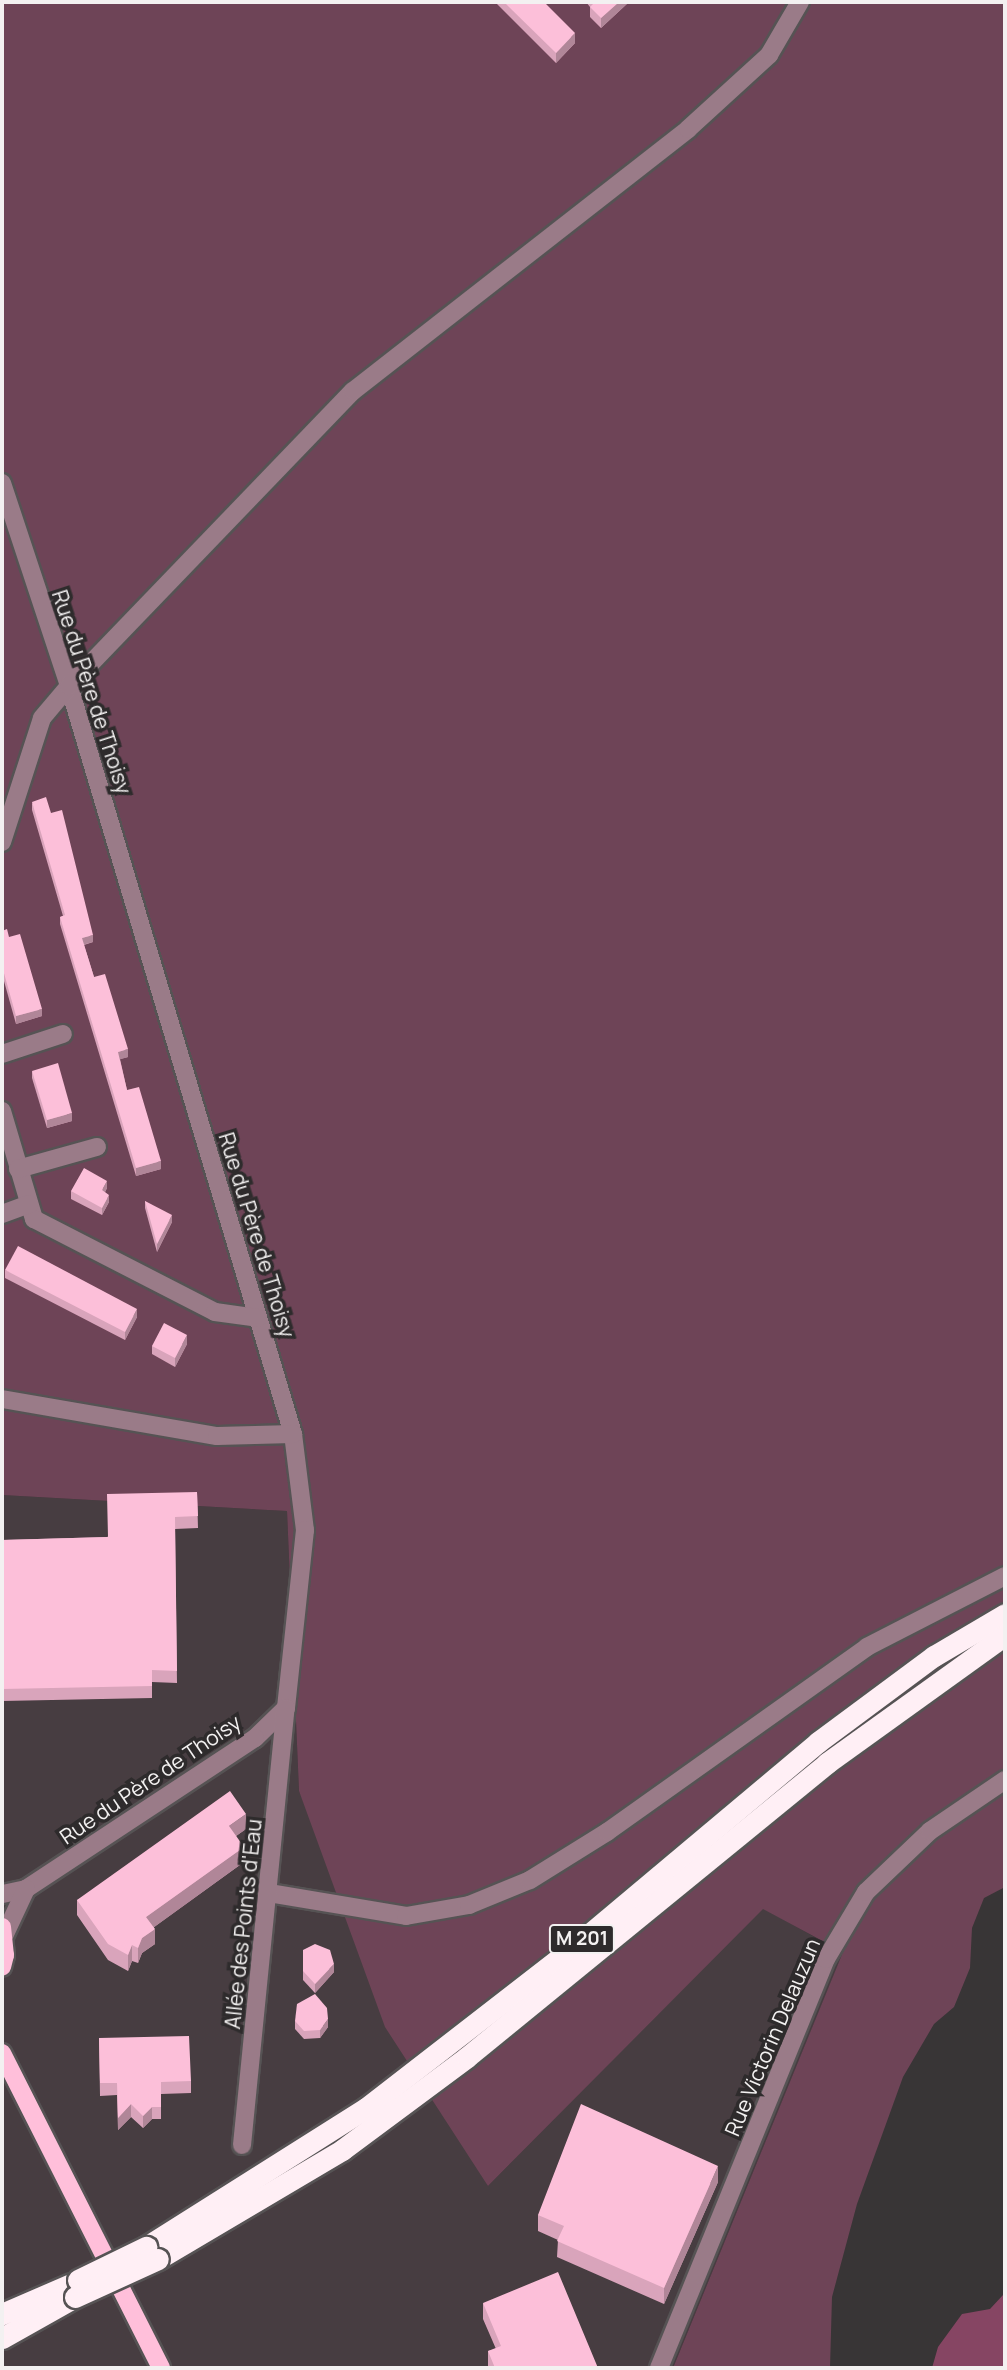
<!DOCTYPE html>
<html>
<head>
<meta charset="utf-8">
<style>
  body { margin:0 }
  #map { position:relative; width:1007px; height:2370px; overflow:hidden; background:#383536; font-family:Manrope,sans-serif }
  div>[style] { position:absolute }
  .built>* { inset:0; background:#473d41 }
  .green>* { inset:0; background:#6e4457 }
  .forest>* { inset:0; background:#864563 }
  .roads { filter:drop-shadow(2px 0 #565354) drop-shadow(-2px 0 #565354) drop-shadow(0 2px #565354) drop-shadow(0 -2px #565354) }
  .minor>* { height:18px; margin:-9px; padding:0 9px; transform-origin:9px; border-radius:9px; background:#9a7b88 }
  .major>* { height:18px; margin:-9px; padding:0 9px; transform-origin:9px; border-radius:9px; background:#ffbfda }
  .highway>* { height:21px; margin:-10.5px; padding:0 10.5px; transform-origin:10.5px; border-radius:10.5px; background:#ffeff5 }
  .bridges { filter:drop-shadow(2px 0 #565354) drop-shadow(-2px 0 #565354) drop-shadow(0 2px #565354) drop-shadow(0 -2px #565354) }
  .highway-bridge>* { height:21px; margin:-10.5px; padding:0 10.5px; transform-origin:10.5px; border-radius:10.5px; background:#ffeff5 }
  .wall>* { inset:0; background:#d9a4bb }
  .shaded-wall>* { inset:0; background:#b08698 }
  .building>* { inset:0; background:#fcbfd9 }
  span { translate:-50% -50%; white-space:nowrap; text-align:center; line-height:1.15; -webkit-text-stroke:7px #2e2b2c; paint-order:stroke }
  .shield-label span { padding:2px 5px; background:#2e2b2c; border:2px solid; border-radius:5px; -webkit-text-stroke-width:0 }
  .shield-label { font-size:19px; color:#f3f1f1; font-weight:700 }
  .street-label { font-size:21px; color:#f3f1f1 }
  .frame { position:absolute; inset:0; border:4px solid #f3f1f1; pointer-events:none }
</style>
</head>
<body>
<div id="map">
  <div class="built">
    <div style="clip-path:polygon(2px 1495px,287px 1511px,299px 1791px,488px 2186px,763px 1908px,843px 1953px,673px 2368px,2px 2368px)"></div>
  </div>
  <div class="green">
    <div style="clip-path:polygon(2px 2px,1005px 2px,1005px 1887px,984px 1898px,972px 1928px,970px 1968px,954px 2007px,934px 2024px,903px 2077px,857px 2204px,832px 2297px,830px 2368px,673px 2368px,843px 1952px,763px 1909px,488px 2186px,385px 2027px,299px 1791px,287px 1511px,2px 1495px)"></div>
  </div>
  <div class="forest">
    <div style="clip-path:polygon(1005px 2282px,1005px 2368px,932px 2368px,938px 2347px,962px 2314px,990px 2309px,1003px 2295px)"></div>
  </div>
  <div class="roads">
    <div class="minor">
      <div style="left:2px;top:483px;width:214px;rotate:71.7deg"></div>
      <div style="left:69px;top:686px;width:781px;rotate:73.33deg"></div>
      <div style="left:293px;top:1434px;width:97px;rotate:82.9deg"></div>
      <div style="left:305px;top:1530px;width:179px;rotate:96.1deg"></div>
      <div style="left:286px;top:1708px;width:43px;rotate:135.9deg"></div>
      <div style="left:255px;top:1738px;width:274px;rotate:146.6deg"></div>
      <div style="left:26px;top:1889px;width:25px;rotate:168deg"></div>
      <div style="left:2px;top:842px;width:130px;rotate:-72.1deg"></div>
      <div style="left:42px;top:718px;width:42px;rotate:-49.8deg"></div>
      <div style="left:69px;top:686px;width:409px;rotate:-46.1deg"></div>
      <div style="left:353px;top:391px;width:425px;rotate:-38deg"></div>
      <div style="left:688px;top:129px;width:110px;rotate:-42.4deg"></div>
      <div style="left:769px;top:55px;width:61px;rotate:-59.7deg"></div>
      <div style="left:2px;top:1054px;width:64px;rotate:-18.2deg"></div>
      <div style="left:2px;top:1111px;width:113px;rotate:73.5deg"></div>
      <div style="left:34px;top:1219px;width:203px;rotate:27.2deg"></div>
      <div style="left:215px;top:1312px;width:43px;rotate:7.9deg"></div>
      <div style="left:18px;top:1169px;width:82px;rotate:-15.6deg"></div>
      <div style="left:2px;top:1214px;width:29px;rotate:-20deg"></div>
      <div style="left:2px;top:1399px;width:218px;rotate:9.8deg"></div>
      <div style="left:217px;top:1436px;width:76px;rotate:-1.5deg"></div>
      <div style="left:269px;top:1893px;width:139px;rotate:9.5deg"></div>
      <div style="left:406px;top:1916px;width:64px;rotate:-9.9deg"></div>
      <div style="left:469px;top:1905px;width:66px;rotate:-22.3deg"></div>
      <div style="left:530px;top:1880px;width:91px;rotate:-31.9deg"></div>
      <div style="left:607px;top:1832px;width:319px;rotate:-35.4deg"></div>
      <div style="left:867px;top:1647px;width:155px;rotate:-27.2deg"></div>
      <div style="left:5px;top:1934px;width:50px;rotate:-65deg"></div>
      <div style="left:242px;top:2145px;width:439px;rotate:-84.3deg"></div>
      <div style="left:659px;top:2368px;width:442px;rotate:-67.8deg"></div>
      <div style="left:826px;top:1959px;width:78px;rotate:-59.2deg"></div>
      <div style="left:866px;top:1892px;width:88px;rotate:-43.6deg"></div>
      <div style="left:930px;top:1831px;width:91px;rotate:-34.2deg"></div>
    </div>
    <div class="major">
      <div style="left:2px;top:1927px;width:28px;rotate:84deg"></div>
      <div style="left:5px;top:1955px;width:12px;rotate:104deg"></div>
      <div style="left:2px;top:2053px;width:353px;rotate:63.2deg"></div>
    </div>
    <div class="highway">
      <div style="left:146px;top:2247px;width:260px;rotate:-32.3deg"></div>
      <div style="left:366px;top:2108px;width:264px;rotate:-37.8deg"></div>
      <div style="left:575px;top:1946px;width:317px;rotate:-40deg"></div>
      <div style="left:818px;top:1742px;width:144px;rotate:-36.6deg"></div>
      <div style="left:934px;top:1656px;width:82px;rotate:-30.6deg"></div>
      <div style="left:158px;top:2259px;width:214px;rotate:-30.6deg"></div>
      <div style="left:342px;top:2150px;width:156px;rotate:-36.6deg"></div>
      <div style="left:467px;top:2057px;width:465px;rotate:-39.2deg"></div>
      <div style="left:827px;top:1763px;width:219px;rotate:-35.7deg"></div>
      <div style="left:2px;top:2314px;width:75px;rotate:-23.5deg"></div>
      <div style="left:2px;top:2338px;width:84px;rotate:-29.3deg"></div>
    </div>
  </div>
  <div class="bridges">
    <div class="highway-bridge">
      <div style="left:78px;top:2280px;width:76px;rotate:-25.9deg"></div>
      <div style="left:75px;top:2297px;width:91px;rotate:-24.6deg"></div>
    </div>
  </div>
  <div class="wall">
    <div style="clip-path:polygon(497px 2px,544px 2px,575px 43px,556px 63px,497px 4px)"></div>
    <div style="clip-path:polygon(586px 2px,629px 2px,601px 28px,590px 17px,590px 7px)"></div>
    <div style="clip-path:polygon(32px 802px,93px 942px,84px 945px,94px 977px,128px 1057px,120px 1059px,127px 1090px,161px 1169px,136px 1176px,60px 924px,60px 917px,63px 916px,32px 810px)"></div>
    <div style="clip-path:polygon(2px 931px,42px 1016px,16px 1024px,2px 974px)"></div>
    <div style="clip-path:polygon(32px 1071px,72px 1121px,47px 1128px,32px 1078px)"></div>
    <div style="clip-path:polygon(107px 1188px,105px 1192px,109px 1202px,102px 1215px,71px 1199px,71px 1191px)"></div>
    <div style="clip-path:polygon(145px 1201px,172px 1222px,157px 1252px,145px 1208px)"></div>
    <div style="clip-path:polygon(5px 1270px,137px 1317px,125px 1340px,5px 1278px)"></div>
    <div style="clip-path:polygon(187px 1344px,175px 1367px,152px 1354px,152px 1346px)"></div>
    <div style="clip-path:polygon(197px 1492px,198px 1528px,175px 1529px,177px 1683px,152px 1682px,152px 1698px,2px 1701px,2px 1540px,107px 1537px)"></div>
    <div style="clip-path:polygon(246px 1829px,236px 1836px,244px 1862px,154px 1927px,155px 1944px,142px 1953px,138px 1963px,132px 1961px,128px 1971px,108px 1960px,77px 1915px,77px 1900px)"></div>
    <div style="clip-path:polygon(303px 1950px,334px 1972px,315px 1993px,303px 1980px)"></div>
    <div style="clip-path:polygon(295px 2021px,328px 2027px,320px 2038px,304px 2039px,295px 2029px)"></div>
    <div style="clip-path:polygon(99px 2038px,191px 2081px,191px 2093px,161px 2094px,161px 2119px,152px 2119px,143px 2128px,131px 2117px,118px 2130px,117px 2095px,100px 2096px)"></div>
    <div style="clip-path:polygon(718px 2182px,664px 2304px,557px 2257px,558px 2240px,538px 2231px,538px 2215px)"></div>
    <div style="clip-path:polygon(483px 2303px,598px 2368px,488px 2368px,488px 2351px,496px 2349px,483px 2319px)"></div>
  </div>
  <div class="shaded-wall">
    <div style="clip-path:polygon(619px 2px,629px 2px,601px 28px,601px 18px)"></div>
    <div style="clip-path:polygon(575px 33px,575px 43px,556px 63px,556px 53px)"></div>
    <div style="clip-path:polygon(93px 935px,93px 942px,82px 945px,82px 938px)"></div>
    <div style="clip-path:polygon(42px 1009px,42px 1016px,16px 1024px,16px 1016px)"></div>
    <div style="clip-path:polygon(128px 1049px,128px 1057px,118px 1060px,118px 1052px)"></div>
    <div style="clip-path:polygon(72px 1113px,72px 1121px,47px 1128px,47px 1120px)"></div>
    <div style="clip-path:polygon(161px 1161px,161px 1169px,136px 1176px,136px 1168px)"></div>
    <div style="clip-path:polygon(107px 1181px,107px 1188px,102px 1198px,102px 1190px)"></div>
    <div style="clip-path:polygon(109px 1195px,109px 1202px,102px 1215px,102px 1208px)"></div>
    <div style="clip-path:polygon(172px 1215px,172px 1222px,157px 1252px,157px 1244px)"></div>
    <div style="clip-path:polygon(137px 1309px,137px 1317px,125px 1340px,125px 1332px)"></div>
    <div style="clip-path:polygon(187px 1335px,187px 1344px,175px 1367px,175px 1358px)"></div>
    <div style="clip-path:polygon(246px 1814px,246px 1829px,229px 1841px,229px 1826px)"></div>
    <div style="clip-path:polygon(244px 1847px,244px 1862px,146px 1933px,146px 1917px)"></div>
    <div style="clip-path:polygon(155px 1929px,155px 1944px,142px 1953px,138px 1963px,138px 1948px,142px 1938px)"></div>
    <div style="clip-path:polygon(132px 1945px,132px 1961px,128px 1971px,128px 1955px)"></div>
    <div style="clip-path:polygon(334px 1964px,334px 1972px,315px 1993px,315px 1984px)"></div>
    <div style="clip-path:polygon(328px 2019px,328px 2027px,320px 2038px,320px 2030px)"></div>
    <div style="clip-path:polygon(131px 2104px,131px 2117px,118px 2130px,118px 2118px)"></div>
    <div style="clip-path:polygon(152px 2107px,152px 2119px,143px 2128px,143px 2116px)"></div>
    <div style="clip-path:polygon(718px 2166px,718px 2182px,664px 2304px,664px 2288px)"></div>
  </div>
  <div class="building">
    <div style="clip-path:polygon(504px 2px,544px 2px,575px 33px,556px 53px)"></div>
    <div style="clip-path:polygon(595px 2px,619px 2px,601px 18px,590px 7px)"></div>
    <div style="clip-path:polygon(46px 797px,51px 813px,62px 810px,93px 935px,82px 938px,94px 977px,105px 974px,128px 1049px,118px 1052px,127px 1090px,139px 1087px,161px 1161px,136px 1168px,60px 917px,65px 915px,32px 802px)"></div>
    <div style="clip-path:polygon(7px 929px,9px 937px,20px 934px,42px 1009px,16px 1016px,2px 966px,2px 931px)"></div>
    <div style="clip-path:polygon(58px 1063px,72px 1113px,47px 1120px,32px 1071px)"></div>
    <div style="clip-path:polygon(84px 1168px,107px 1181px,102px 1190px,109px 1195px,102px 1208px,71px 1191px)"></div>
    <div style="clip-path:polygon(145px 1201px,172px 1215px,157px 1244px)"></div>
    <div style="clip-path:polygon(18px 1246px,137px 1309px,125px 1332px,5px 1270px)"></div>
    <div style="clip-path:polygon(164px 1323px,187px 1335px,175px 1358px,152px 1346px)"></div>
    <div style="clip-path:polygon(197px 1492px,198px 1516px,175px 1517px,177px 1671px,152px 1670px,152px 1686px,2px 1689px,2px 1540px,108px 1537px,107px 1494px)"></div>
    <div style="clip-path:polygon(230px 1791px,246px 1814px,229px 1826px,244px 1847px,146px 1917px,155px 1929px,142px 1938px,138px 1948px,132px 1945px,128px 1955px,108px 1944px,77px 1900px)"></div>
    <div style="clip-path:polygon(315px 1944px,330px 1950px,334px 1964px,315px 1984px,303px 1971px,303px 1950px)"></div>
    <div style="clip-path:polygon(315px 1994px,327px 2008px,328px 2019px,320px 2030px,304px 2031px,295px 2021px,297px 2004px)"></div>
    <div style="clip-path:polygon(189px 2036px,191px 2081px,161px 2082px,161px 2107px,152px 2107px,143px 2116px,131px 2104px,118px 2118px,117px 2083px,100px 2083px,99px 2038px)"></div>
    <div style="clip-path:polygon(581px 2104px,718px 2166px,664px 2288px,557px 2241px,564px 2226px,538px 2215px)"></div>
    <div style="clip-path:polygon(558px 2272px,598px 2368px,495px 2368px,488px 2351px,501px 2346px,483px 2303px)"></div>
  </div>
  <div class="shield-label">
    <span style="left:582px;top:1939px">M 201</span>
  </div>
  <div class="street-label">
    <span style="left:92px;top:692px;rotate:72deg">Rue du Père de Thoisy</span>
    <span style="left:257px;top:1235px;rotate:73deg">Rue du Père de Thoisy</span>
    <span style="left:150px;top:1779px;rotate:-34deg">Rue du Père de Thoisy</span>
    <span style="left:243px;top:1924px;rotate:-84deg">Allée des Points d'Eau</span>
    <span style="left:772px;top:2037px;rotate:-67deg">Rue Victorin Delauzun</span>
  </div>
  <div class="frame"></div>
</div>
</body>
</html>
